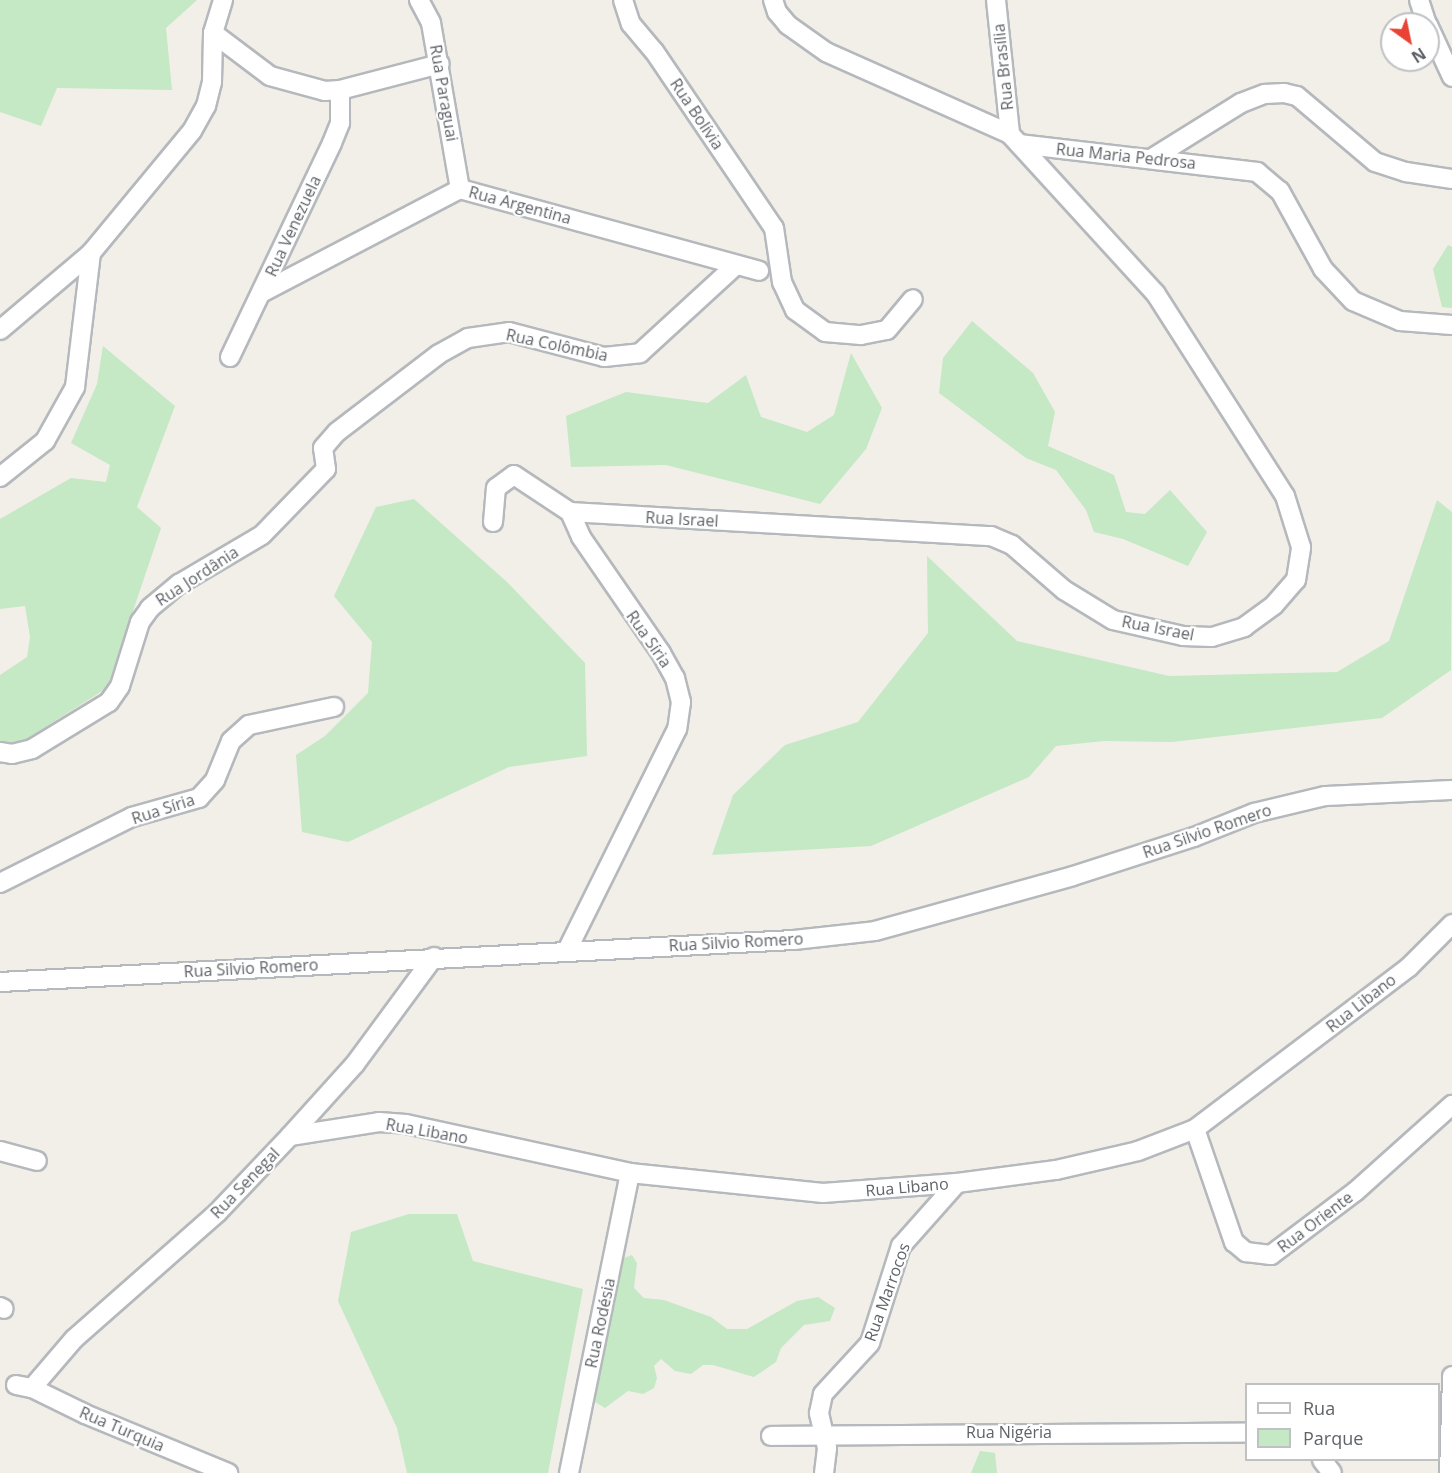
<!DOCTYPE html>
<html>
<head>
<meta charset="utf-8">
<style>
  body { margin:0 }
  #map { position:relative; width:1452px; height:1473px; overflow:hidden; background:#f1efe8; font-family:"Open Sans",sans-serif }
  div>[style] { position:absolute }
  .green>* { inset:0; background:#c5e8c5 }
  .roads { filter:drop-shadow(2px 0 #b5b8bc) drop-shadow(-2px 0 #b5b8bc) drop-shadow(0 2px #b5b8bc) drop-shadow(0 -2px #b5b8bc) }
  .minor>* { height:18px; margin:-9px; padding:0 9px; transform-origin:9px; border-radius:9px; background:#fff }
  span { translate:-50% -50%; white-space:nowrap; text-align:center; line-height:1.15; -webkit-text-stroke:4.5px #fff; paint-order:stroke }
  .street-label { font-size:16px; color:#5f6368 }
  .legend { position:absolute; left:1245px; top:1383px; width:195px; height:78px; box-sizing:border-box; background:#fff; border:2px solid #bfc1c3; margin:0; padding:8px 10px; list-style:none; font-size:18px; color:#5f6368 }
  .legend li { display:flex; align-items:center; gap:12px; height:30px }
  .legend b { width:30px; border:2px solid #bfc1c3 }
  .north { position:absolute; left:1380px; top:12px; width:60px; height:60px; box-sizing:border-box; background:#fff; border:2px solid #bfc1c3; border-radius:50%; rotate:147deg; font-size:16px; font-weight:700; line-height:24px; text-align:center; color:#5f6368 }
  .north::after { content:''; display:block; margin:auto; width:21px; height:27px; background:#ea4335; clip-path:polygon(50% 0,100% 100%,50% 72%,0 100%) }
</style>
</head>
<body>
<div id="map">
  <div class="green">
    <div style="clip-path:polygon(0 0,197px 0,166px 28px,172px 90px,57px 88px,41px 126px,0 112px)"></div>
    <div style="clip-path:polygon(1448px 245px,1452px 247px,1452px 308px,1442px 307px,1433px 269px)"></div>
    <div style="clip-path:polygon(972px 321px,1033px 373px,1055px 412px,1048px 446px,1114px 475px,1126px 512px,1145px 514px,1170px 490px,1207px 532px,1188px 566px,1123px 539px,1094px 532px,1086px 510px,1056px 470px,1026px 458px,939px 393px,943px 358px)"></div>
    <div style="clip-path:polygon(103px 346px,175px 406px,137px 507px,161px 528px,107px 688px,20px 743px,0 741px,0 675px,27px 657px,30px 637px,25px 606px,0 609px,0 519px,71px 478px,106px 482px,110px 465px,71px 443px,97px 384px)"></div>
    <div style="clip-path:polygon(851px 353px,882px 408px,866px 449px,820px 504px,666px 465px,571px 467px,566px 416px,626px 392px,708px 403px,746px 375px,761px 417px,807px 432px,834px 415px)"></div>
    <div style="clip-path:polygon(414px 499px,507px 582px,585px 663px,587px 756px,509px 767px,348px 842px,302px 832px,296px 755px,325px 736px,368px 693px,372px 642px,334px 596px,376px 507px)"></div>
    <div style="clip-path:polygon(1437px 500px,1452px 512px,1451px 670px,1382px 718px,1172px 742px,1104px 741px,1056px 746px,1029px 777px,871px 846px,712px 855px,733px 795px,785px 745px,858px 722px,928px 633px,927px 556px,1017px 641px,1169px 676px,1337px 672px,1389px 641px)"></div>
    <div style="clip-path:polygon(409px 1214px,457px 1214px,473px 1261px,583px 1289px,548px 1473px,407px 1473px,397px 1428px,338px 1301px,351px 1232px)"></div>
    <div style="clip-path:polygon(632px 1255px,637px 1263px,634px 1288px,644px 1298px,664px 1300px,711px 1317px,727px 1329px,747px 1329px,797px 1301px,818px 1297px,835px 1308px,830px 1321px,804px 1325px,781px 1348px,776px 1362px,754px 1377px,713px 1365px,703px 1365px,691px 1374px,675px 1371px,661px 1359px,654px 1366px,657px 1378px,654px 1388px,643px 1394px,628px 1391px,605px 1408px,590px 1399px,613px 1281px,624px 1258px)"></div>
    <div style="clip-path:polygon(980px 1451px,995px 1453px,997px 1473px,971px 1473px)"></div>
  </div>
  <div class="roads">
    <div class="minor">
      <div style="left:419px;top:0;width:26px;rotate:62deg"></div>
      <div style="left:431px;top:23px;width:169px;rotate:80.1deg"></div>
      <div style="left:623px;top:0;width:25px;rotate:72deg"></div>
      <div style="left:631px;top:24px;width:35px;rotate:50deg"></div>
      <div style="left:654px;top:51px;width:214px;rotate:55.9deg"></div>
      <div style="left:774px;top:228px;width:55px;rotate:81.6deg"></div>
      <div style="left:782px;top:282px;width:31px;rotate:65deg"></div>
      <div style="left:795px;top:310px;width:37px;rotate:36deg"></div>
      <div style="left:825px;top:332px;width:36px;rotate:5deg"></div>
      <div style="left:861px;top:335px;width:26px;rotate:-11deg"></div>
      <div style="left:887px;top:330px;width:40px;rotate:-50deg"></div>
      <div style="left:996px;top:0;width:135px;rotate:84deg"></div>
      <div style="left:1419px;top:0;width:25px;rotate:72deg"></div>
      <div style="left:1428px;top:25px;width:57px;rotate:65.2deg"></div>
      <div style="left:213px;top:33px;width:71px;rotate:37deg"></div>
      <div style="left:270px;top:76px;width:57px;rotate:15.3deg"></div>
      <div style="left:325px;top:91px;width:15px;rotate:-4deg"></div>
      <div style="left:340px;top:90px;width:103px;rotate:-14.6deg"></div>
      <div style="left:1019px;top:144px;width:240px;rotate:6.7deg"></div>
      <div style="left:1257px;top:172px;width:30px;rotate:40deg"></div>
      <div style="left:1280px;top:191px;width:89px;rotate:61.1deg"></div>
      <div style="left:1323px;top:269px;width:44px;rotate:46.8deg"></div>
      <div style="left:1353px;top:301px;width:51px;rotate:23.1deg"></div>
      <div style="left:1400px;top:321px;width:52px;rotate:4.4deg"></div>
      <div style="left:1151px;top:159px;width:106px;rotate:-31.9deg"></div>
      <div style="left:1241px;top:103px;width:26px;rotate:-21deg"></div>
      <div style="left:1265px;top:94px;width:19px;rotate:-3deg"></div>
      <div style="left:1284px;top:93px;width:13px;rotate:13deg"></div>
      <div style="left:1297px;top:96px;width:102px;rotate:40.2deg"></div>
      <div style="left:1375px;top:162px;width:33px;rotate:18deg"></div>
      <div style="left:1406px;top:172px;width:47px;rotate:8.7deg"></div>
      <div style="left:263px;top:292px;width:222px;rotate:-27.6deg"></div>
      <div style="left:460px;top:189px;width:310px;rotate:15.3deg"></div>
      <div style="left:0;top:330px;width:119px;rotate:-40.2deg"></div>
      <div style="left:91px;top:253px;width:158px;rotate:-50.4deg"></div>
      <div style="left:192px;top:131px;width:29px;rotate:-61deg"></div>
      <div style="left:206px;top:106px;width:25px;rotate:-76deg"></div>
      <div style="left:212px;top:82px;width:49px;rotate:-88.8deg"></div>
      <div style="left:213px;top:33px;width:34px;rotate:-73deg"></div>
      <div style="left:230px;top:357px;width:237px;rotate:-64.5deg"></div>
      <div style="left:332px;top:143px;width:22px;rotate:-68deg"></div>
      <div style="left:340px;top:123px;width:33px;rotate:-90deg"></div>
      <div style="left:0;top:477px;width:58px;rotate:-38.7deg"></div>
      <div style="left:45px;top:441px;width:62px;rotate:-60.9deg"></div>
      <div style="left:75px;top:387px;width:135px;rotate:-83.2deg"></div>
      <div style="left:570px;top:512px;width:422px;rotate:3.3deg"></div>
      <div style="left:991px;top:536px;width:23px;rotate:23deg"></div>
      <div style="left:1012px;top:545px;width:69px;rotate:40.9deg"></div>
      <div style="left:1064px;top:590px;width:57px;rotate:31.5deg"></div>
      <div style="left:1113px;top:620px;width:72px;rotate:12.9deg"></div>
      <div style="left:1183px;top:636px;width:29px;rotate:2deg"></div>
      <div style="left:1212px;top:637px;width:34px;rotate:-17deg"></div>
      <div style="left:1244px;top:627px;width:37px;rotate:-36deg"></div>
      <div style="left:1274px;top:605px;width:33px;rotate:-49deg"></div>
      <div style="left:1296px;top:580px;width:33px;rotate:-81deg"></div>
      <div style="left:1301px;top:547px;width:53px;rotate:-107.4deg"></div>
      <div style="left:1285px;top:496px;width:241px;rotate:-122.6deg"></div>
      <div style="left:1155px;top:293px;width:215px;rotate:-132.4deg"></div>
      <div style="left:1010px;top:134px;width:201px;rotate:-156deg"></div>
      <div style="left:826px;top:52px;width:47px;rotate:-144.6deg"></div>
      <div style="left:788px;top:25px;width:17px;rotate:-130deg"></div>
      <div style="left:777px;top:12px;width:13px;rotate:-108deg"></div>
      <div style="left:493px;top:522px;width:34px;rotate:-85deg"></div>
      <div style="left:496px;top:488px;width:22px;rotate:-36deg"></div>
      <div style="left:514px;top:475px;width:67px;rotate:33.5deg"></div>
      <div style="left:570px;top:512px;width:27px;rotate:66deg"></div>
      <div style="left:581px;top:537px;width:141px;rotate:55.4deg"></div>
      <div style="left:661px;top:653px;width:29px;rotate:61deg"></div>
      <div style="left:675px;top:678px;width:25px;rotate:76deg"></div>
      <div style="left:681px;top:702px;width:27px;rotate:98deg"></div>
      <div style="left:677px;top:729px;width:246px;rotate:116.4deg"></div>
      <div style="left:0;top:752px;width:12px;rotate:9deg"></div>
      <div style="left:12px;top:754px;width:21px;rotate:-14deg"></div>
      <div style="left:32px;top:749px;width:90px;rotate:-31.4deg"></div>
      <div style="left:109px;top:702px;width:19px;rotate:-55deg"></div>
      <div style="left:120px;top:686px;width:67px;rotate:-72.6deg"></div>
      <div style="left:140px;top:622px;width:17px;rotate:-54deg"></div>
      <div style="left:150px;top:608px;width:38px;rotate:-40deg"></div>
      <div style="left:179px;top:584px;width:96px;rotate:-30.6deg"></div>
      <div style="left:262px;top:535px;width:92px;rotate:-45.9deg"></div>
      <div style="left:326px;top:469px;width:21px;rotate:-98deg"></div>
      <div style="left:323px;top:448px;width:21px;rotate:-49deg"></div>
      <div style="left:337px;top:432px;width:128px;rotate:-37.4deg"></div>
      <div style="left:439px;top:354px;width:33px;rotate:-29deg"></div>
      <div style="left:468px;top:338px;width:41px;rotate:-8.3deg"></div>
      <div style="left:509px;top:332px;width:98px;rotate:14.7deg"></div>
      <div style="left:604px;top:357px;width:36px;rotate:-6deg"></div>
      <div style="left:640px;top:353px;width:130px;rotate:-42.5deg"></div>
      <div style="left:0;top:883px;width:148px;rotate:-26.6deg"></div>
      <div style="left:132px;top:817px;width:70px;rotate:-15.8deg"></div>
      <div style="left:199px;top:798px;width:24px;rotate:-48deg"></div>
      <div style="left:215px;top:780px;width:42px;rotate:-67.7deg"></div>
      <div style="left:231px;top:741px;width:24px;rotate:-42deg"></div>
      <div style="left:249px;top:725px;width:87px;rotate:-12deg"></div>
      <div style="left:0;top:982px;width:795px;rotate:-3.03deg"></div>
      <div style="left:794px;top:940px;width:81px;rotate:-6.3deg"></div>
      <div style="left:875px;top:931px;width:205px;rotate:-15.5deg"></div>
      <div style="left:1073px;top:876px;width:127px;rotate:-17.9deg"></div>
      <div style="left:1194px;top:837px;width:65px;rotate:-21.8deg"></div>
      <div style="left:1254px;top:813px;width:73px;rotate:-13.5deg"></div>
      <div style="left:1325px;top:796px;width:127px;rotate:-2.7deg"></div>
      <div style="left:1195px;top:1129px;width:120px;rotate:71deg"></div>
      <div style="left:1234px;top:1242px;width:16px;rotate:40deg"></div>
      <div style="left:1246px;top:1252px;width:25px;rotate:7deg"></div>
      <div style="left:1271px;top:1255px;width:106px;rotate:-37deg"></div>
      <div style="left:1356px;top:1191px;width:129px;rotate:-41.9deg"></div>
      <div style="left:290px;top:1136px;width:90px;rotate:-8.9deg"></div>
      <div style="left:379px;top:1122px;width:27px;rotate:4deg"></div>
      <div style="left:406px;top:1124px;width:229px;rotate:12.3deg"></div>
      <div style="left:630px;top:1173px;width:194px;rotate:5.9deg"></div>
      <div style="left:823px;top:1193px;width:134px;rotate:-4.3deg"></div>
      <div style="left:957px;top:1183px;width:100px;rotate:-7.5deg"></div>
      <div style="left:1056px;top:1170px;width:84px;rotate:-13deg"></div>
      <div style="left:1138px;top:1151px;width:61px;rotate:-21.1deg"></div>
      <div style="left:1195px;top:1129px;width:268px;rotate:-37.1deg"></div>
      <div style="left:1409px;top:967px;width:61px;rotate:-45deg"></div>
      <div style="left:0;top:1151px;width:38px;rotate:15deg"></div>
      <div style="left:0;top:1307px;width:4px;rotate:27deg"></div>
      <div style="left:16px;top:1385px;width:16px;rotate:11deg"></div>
      <div style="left:32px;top:1388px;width:59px;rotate:26.1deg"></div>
      <div style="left:85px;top:1414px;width:155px;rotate:22.4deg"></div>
      <div style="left:32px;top:1388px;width:65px;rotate:-49.4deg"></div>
      <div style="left:74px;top:1339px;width:191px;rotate:-41.4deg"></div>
      <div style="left:217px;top:1213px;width:106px;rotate:-46.5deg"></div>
      <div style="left:290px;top:1136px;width:97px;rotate:-47.9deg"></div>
      <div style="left:355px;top:1064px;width:133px;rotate:-53.6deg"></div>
      <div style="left:771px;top:1436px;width:475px;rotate:-0.4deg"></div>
      <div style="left:1322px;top:1460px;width:16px;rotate:52deg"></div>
      <div style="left:569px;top:1473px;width:306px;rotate:-78.5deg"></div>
      <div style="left:824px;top:1473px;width:25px;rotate:-83deg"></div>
      <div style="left:827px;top:1448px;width:36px;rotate:-103deg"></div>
      <div style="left:819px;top:1413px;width:19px;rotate:-78deg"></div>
      <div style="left:823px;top:1394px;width:69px;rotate:-47.3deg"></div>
      <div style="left:870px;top:1343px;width:102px;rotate:-72.3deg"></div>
      <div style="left:901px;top:1246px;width:84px;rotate:-48.4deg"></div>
      <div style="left:1449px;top:1473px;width:97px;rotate:-88.2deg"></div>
    </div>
  </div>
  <div class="street-label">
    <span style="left:1003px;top:67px;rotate:-96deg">Rua Brasília</span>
    <span style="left:444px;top:93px;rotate:80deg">Rua Paraguai</span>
    <span style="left:697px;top:114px;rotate:56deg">Rua Bolívia</span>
    <span style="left:1126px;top:156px;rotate:6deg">Rua Maria Pedrosa</span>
    <span style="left:520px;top:205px;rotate:15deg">Rua Argentina</span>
    <span style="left:293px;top:226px;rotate:-65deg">Rua Venezuela</span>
    <span style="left:557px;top:345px;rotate:12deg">Rua Colômbia</span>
    <span style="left:682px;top:519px;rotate:3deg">Rua Israel</span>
    <span style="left:197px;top:576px;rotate:-33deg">Rua Jordânia</span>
    <span style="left:1158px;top:628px;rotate:11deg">Rua Israel</span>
    <span style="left:649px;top:639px;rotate:55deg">Rua Síria</span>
    <span style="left:163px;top:809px;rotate:-18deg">Rua Síria</span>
    <span style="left:1207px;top:831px;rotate:-19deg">Rua Silvio Romero</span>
    <span style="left:736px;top:942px;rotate:-3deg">Rua Silvio Romero</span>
    <span style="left:251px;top:968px;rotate:-3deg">Rua Silvio Romero</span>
    <span style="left:1361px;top:1003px;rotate:-38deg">Rua Libano</span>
    <span style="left:427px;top:1131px;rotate:10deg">Rua Libano</span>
    <span style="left:245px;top:1183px;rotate:-46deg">Rua Senegal</span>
    <span style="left:907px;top:1187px;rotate:-5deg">Rua Libano</span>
    <span style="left:1315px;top:1222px;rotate:-37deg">Rua Oriente</span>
    <span style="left:887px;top:1292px;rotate:-70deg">Rua Marrocos</span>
    <span style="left:600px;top:1323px;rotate:-78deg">Rua Rodésia</span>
    <span style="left:122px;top:1429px;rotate:23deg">Rua Turquia</span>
    <span style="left:1009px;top:1432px">Rua Nigéria</span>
  </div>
  <ul class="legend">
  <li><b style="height:8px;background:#fff"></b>Rua</li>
  <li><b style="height:16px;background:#c5e8c5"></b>Parque</li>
  </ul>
  <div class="north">N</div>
</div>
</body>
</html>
